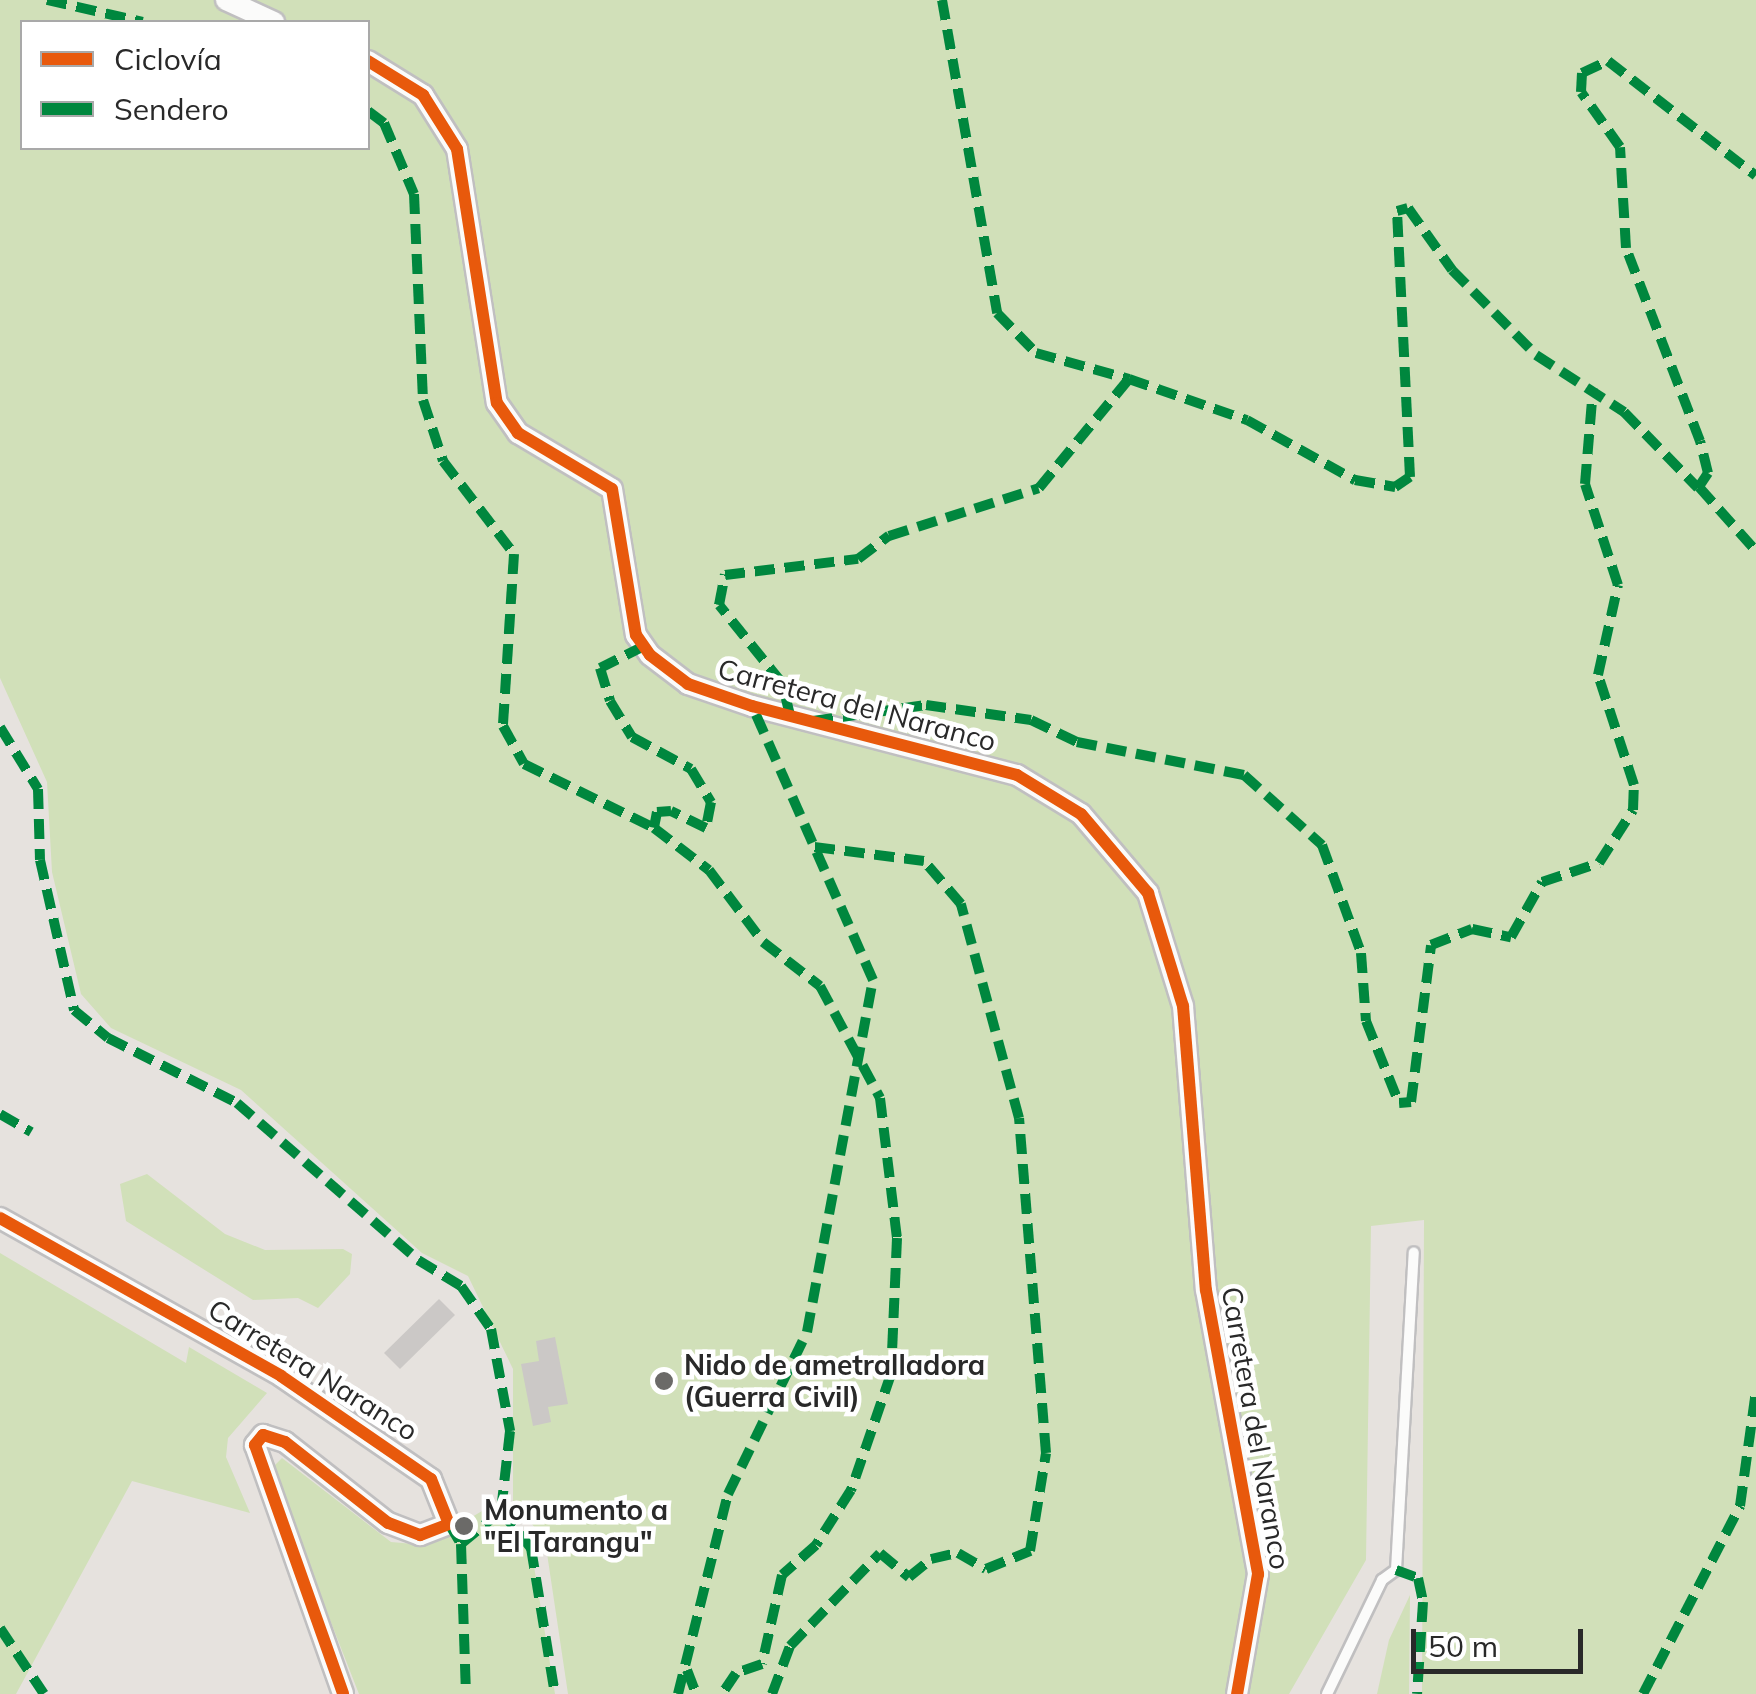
<!DOCTYPE html>
<html>
<head>
<meta charset="utf-8">
<style>
  body { margin:0 }
  #map { position:relative; width:1756px; height:1694px; overflow:hidden; background:#e6e2de; font-family:Mulish,sans-serif }
  div>[style] { position:absolute }
  .green>* { inset:0; background:#d1e0b9 }
  .building>* { inset:0; background:#cbc8c6 }
  .roads { filter:drop-shadow(2px 0 #c0bfc0) drop-shadow(-2px 0 #c0bfc0) drop-shadow(0 2px #c0bfc0) drop-shadow(0 -2px #c0bfc0) }
  .service>* { height:10px; margin:-5px; padding:0 5px; transform-origin:5px; border-radius:5px; background:#fbfbfa }
  .minor>* { height:20px; margin:-10px; padding:0 10px; transform-origin:10px; border-radius:10px; background:#fbfbfa }
  .quiet>* { height:10px; margin-top:-5px; transform-origin:0; background:repeating-linear-gradient(90deg,#00873e 0 20px,transparent 0 30px) }
  .cycleway>* { height:12px; margin:-6px; padding:0 6px; transform-origin:6px; border-radius:6px; background:#e8590c }
  .dots>* { width:28px; height:28px; translate:-50% -50%; box-sizing:border-box; border:5px solid #fff; border-radius:50% }
  span { translate:-50% -50%; white-space:nowrap; text-align:center; line-height:1.15; -webkit-text-stroke:9px #fff; paint-order:stroke }
  .street-label { font-size:28px; color:#292929 }
  .poi-label { font-size:28px; color:#292929; font-weight:700 }
  .left { translate:0 -50%; text-align:left }
  .legend { position:absolute; left:20px; top:20px; width:350px; height:130px; box-sizing:border-box; background:#fff; border:2px solid #a9a9a9; margin:0; padding:12px 18px; list-style:none; font-size:30px; color:#292929 }
  .legend li { display:flex; align-items:center; gap:20px; height:50px }
  .legend b { width:50px; border:2px solid #a9a9a9 }
  .scale { position:absolute; left:1411px; top:1629px; width:172px; height:45px; box-sizing:border-box; border:5px solid #292929; border-top:0; padding-left:12px; font-size:30px; line-height:35px; white-space:nowrap; color:#292929; -webkit-text-stroke:8px #fff; paint-order:stroke }
</style>
</head>
<body>
<div id="map">
  <div class="green">
    <div style="clip-path:polygon(evenodd,0 0,1756px 0,1756px 1694px,1422px 1694px,1424px 1220px,1371px 1226px,1366px 1560px,1289px 1694px,568px 1694px,545px 1540px,513px 1501px,513px 1369px,468px 1276px,422px 1253px,241px 1090px,111px 1028px,81px 994px,52px 872px,47px 782px,0 678px,0 0,22px 22px,368px 22px,368px 148px,22px 148px,22px 22px)"></div>
    <div style="clip-path:polygon(147px 1174px,225px 1234px,265px 1250px,343px 1249px,352px 1254px,350px 1274px,318px 1308px,298px 1298px,253px 1300px,126px 1221px,120px 1184px)"></div>
    <div style="clip-path:polygon(0 1253px,186px 1363px,189px 1347px,267px 1393px,228px 1438px,226px 1457px,250px 1513px,132px 1481px,16px 1694px,0 1694px)"></div>
    <div style="clip-path:polygon(282px 1458px,391px 1542px,425px 1545px,482px 1511px,501px 1511px,531px 1548px,555px 1694px,359px 1694px,271px 1469px)"></div>
    <div style="clip-path:polygon(1410px 1595px,1409px 1694px,1377px 1694px,1389px 1640px)"></div>
  </div>
  <div class="building">
    <div style="clip-path:polygon(439px 1299px,455px 1315px,400px 1369px,384px 1353px)"></div>
    <div style="clip-path:polygon(555px 1337px,568px 1404px,548px 1407px,551px 1422px,533px 1426px,521px 1364px,539px 1361px,536px 1341px)"></div>
  </div>
  <div class="roads">
    <div class="service">
      <div style="left:1327px;top:1694px;width:127px;rotate:-64.2deg"></div>
      <div style="left:1382px;top:1580px;width:17px;rotate:-36deg"></div>
      <div style="left:1396px;top:1570px;width:318px;rotate:-86.8deg"></div>
    </div>
    <div class="minor">
      <div style="left:226px;top:0;width:53px;rotate:24.6deg"></div>
      <div style="left:368px;top:61px;width:65px;rotate:31.7deg"></div>
      <div style="left:423px;top:95px;width:64px;rotate:57.8deg"></div>
      <div style="left:457px;top:149px;width:257px;rotate:81.1deg"></div>
      <div style="left:497px;top:403px;width:37px;rotate:55deg"></div>
      <div style="left:518px;top:433px;width:109px;rotate:30.8deg"></div>
      <div style="left:612px;top:489px;width:148px;rotate:80.7deg"></div>
      <div style="left:636px;top:635px;width:24px;rotate:55deg"></div>
      <div style="left:650px;top:655px;width:48px;rotate:37.3deg"></div>
      <div style="left:688px;top:684px;width:68px;rotate:19deg"></div>
      <div style="left:752px;top:706px;width:274px;rotate:14.6deg"></div>
      <div style="left:1017px;top:775px;width:75px;rotate:31.4deg"></div>
      <div style="left:1081px;top:814px;width:104px;rotate:49.7deg"></div>
      <div style="left:1148px;top:893px;width:118px;rotate:72.8deg"></div>
      <div style="left:1183px;top:1006px;width:285px;rotate:85.4deg"></div>
      <div style="left:1206px;top:1290px;width:289px;rotate:79.6deg"></div>
      <div style="left:1258px;top:1574px;width:122px;rotate:99.9deg"></div>
      <div style="left:0;top:1218px;width:322px;rotate:29.3deg"></div>
      <div style="left:281px;top:1376px;width:182px;rotate:34.5deg"></div>
      <div style="left:431px;top:1479px;width:48px;rotate:68.2deg"></div>
      <div style="left:449px;top:1524px;width:31px;rotate:159deg"></div>
      <div style="left:420px;top:1535px;width:34px;rotate:-159deg"></div>
      <div style="left:388px;top:1523px;width:131px;rotate:-141.8deg"></div>
      <div style="left:285px;top:1442px;width:23px;rotate:-162deg"></div>
      <div style="left:263px;top:1435px;width:13px;rotate:129deg"></div>
      <div style="left:255px;top:1445px;width:264px;rotate:70.5deg"></div>
    </div>
  </div>
  <div class="quiet">
    <div style="left:47px;top:0;width:98px;rotate:12.9deg"></div>
    <div style="left:942px;top:0;width:318px;rotate:80deg"></div>
    <div style="left:997px;top:313px;width:56px;rotate:45.7deg"></div>
    <div style="left:1036px;top:353px;width:97px;rotate:15.6deg"></div>
    <div style="left:368px;top:111px;width:20px;rotate:37deg"></div>
    <div style="left:384px;top:123px;width:77px;rotate:67.1deg"></div>
    <div style="left:414px;top:194px;width:206px;rotate:87.5deg"></div>
    <div style="left:423px;top:400px;width:64px;rotate:71.8deg"></div>
    <div style="left:443px;top:461px;width:117px;rotate:52.6deg"></div>
    <div style="left:514px;top:554px;width:172px;rotate:93.7deg"></div>
    <div style="left:503px;top:726px;width:43px;rotate:61.1deg"></div>
    <div style="left:524px;top:764px;width:145px;rotate:26.2deg"></div>
    <div style="left:654px;top:828px;width:69px;rotate:37.4deg"></div>
    <div style="left:709px;top:870px;width:90px;rotate:53.1deg"></div>
    <div style="left:763px;top:942px;width:72px;rotate:37.7deg"></div>
    <div style="left:820px;top:986px;width:127px;rotate:61.8deg"></div>
    <div style="left:880px;top:1098px;width:141px;rotate:83.1deg"></div>
    <div style="left:897px;top:1238px;width:136px;rotate:92.5deg"></div>
    <div style="left:891px;top:1374px;width:123px;rotate:109deg"></div>
    <div style="left:851px;top:1490px;width:65px;rotate:122.5deg"></div>
    <div style="left:816px;top:1545px;width:45px;rotate:138.6deg"></div>
    <div style="left:782px;top:1575px;width:91px;rotate:102.7deg"></div>
    <div style="left:762px;top:1664px;width:28px;rotate:161deg"></div>
    <div style="left:736px;top:1673px;width:25px;rotate:124deg"></div>
    <div style="left:1699px;top:487px;width:86px;rotate:48.3deg"></div>
    <div style="left:644px;top:646px;width:49px;rotate:153.4deg"></div>
    <div style="left:600px;top:668px;width:34px;rotate:73deg"></div>
    <div style="left:610px;top:701px;width:42px;rotate:58.6deg"></div>
    <div style="left:632px;top:737px;width:67px;rotate:28.5deg"></div>
    <div style="left:691px;top:769px;width:39px;rotate:59deg"></div>
    <div style="left:711px;top:802px;width:26px;rotate:101deg"></div>
    <div style="left:706px;top:828px;width:39px;rotate:-154deg"></div>
    <div style="left:671px;top:811px;width:14px;rotate:176deg"></div>
    <div style="left:657px;top:812px;width:16px;rotate:101deg"></div>
    <div style="left:790px;top:715px;width:33px;rotate:-104deg"></div>
    <div style="left:782px;top:683px;width:100px;rotate:-128.9deg"></div>
    <div style="left:719px;top:605px;width:31px;rotate:-79deg"></div>
    <div style="left:725px;top:575px;width:134px;rotate:-6.9deg"></div>
    <div style="left:858px;top:559px;width:39px;rotate:-37deg"></div>
    <div style="left:889px;top:536px;width:157px;rotate:-17.7deg"></div>
    <div style="left:1039px;top:488px;width:141px;rotate:-50.5deg"></div>
    <div style="left:1129px;top:379px;width:125px;rotate:19.2deg"></div>
    <div style="left:1247px;top:420px;width:124px;rotate:29.1deg"></div>
    <div style="left:1355px;top:480px;width:41px;rotate:9.9deg"></div>
    <div style="left:1395px;top:487px;width:18px;rotate:-34deg"></div>
    <div style="left:1410px;top:477px;width:266px;rotate:-92.8deg"></div>
    <div style="left:1397px;top:211px;width:11px;rotate:-15deg"></div>
    <div style="left:1408px;top:208px;width:76px;rotate:54.6deg"></div>
    <div style="left:1452px;top:270px;width:120px;rotate:45.3deg"></div>
    <div style="left:1536px;top:355px;width:105px;rotate:32.9deg"></div>
    <div style="left:1624px;top:412px;width:106px;rotate:45.8deg"></div>
    <div style="left:1698px;top:488px;width:18px;rotate:-56deg"></div>
    <div style="left:1708px;top:473px;width:33px;rotate:-104deg"></div>
    <div style="left:1700px;top:441px;width:207px;rotate:-111deg"></div>
    <div style="left:1626px;top:248px;width:101px;rotate:-93.4deg"></div>
    <div style="left:1620px;top:147px;width:67px;rotate:-125.3deg"></div>
    <div style="left:1581px;top:92px;width:19px;rotate:-87deg"></div>
    <div style="left:1582px;top:73px;width:29px;rotate:-25deg"></div>
    <div style="left:1608px;top:61px;width:187px;rotate:37.8deg"></div>
    <div style="left:813px;top:721px;width:114px;rotate:-8.1deg"></div>
    <div style="left:926px;top:705px;width:106px;rotate:8.1deg"></div>
    <div style="left:1031px;top:720px;width:51px;rotate:25.6deg"></div>
    <div style="left:1077px;top:742px;width:170px;rotate:11.2deg"></div>
    <div style="left:1244px;top:775px;width:105px;rotate:41.9deg"></div>
    <div style="left:1322px;top:845px;width:115px;rotate:70.1deg"></div>
    <div style="left:1361px;top:953px;width:68px;rotate:85.8deg"></div>
    <div style="left:1366px;top:1021px;width:88px;rotate:68.1deg"></div>
    <div style="left:1399px;top:1103px;width:12px;rotate:-5deg"></div>
    <div style="left:1411px;top:1102px;width:158px;rotate:-82.7deg"></div>
    <div style="left:1431px;top:945px;width:44px;rotate:-21.3deg"></div>
    <div style="left:1472px;top:929px;width:40px;rotate:12deg"></div>
    <div style="left:1511px;top:937px;width:63px;rotate:-60.6deg"></div>
    <div style="left:1542px;top:882px;width:60px;rotate:-18.4deg"></div>
    <div style="left:1599px;top:863px;width:63px;rotate:-57.3deg"></div>
    <div style="left:1633px;top:810px;width:25px;rotate:-88deg"></div>
    <div style="left:1634px;top:785px;width:116px;rotate:-108.1deg"></div>
    <div style="left:1598px;top:675px;width:92px;rotate:-77.5deg"></div>
    <div style="left:1618px;top:585px;width:106px;rotate:-108.1deg"></div>
    <div style="left:1585px;top:484px;width:96px;rotate:-85.2deg"></div>
    <div style="left:0;top:727px;width:73px;rotate:58.5deg"></div>
    <div style="left:38px;top:789px;width:71px;rotate:88.4deg"></div>
    <div style="left:40px;top:860px;width:154px;rotate:77.2deg"></div>
    <div style="left:74px;top:1010px;width:44px;rotate:39.5deg"></div>
    <div style="left:108px;top:1038px;width:144px;rotate:26.7deg"></div>
    <div style="left:237px;top:1103px;width:240px;rotate:40.9deg"></div>
    <div style="left:418px;top:1260px;width:50px;rotate:31.2deg"></div>
    <div style="left:461px;top:1286px;width:52px;rotate:55.1deg"></div>
    <div style="left:491px;top:1329px;width:104px;rotate:79.4deg"></div>
    <div style="left:510px;top:1431px;width:81px;rotate:96.4deg"></div>
    <div style="left:501px;top:1511px;width:48px;rotate:51deg"></div>
    <div style="left:531px;top:1548px;width:148px;rotate:80.7deg"></div>
    <div style="left:0;top:1114px;width:36px;rotate:30deg"></div>
    <div style="left:449px;top:1524px;width:23px;rotate:59deg"></div>
    <div style="left:461px;top:1544px;width:150px;rotate:88.1deg"></div>
    <div style="left:461px;top:1544px;width:52px;rotate:-39.5deg"></div>
    <div style="left:1396px;top:1570px;width:23px;rotate:20deg"></div>
    <div style="left:1418px;top:1578px;width:25px;rotate:78deg"></div>
    <div style="left:1423px;top:1602px;width:92px;rotate:93.7deg"></div>
    <div style="left:0;top:1628px;width:79px;rotate:56.3deg"></div>
    <div style="left:687px;top:1670px;width:26px;rotate:69deg"></div>
    <div style="left:678px;top:1694px;width:206px;rotate:-76deg"></div>
    <div style="left:728px;top:1494px;width:180px;rotate:-64deg"></div>
    <div style="left:807px;top:1332px;width:358px;rotate:-79.4deg"></div>
    <div style="left:873px;top:980px;width:300px;rotate:-113.8deg"></div>
    <div style="left:772px;top:1694px;width:51px;rotate:-69.4deg"></div>
    <div style="left:790px;top:1646px;width:129px;rotate:-45.9deg"></div>
    <div style="left:880px;top:1553px;width:38px;rotate:40deg"></div>
    <div style="left:909px;top:1577px;width:28px;rotate:-39deg"></div>
    <div style="left:931px;top:1559px;width:28px;rotate:-13deg"></div>
    <div style="left:958px;top:1553px;width:32px;rotate:30deg"></div>
    <div style="left:986px;top:1569px;width:48px;rotate:-22.2deg"></div>
    <div style="left:1030px;top:1551px;width:99px;rotate:-80.7deg"></div>
    <div style="left:1046px;top:1453px;width:336px;rotate:-94.6deg"></div>
    <div style="left:1019px;top:1118px;width:222px;rotate:-105.2deg"></div>
    <div style="left:961px;top:904px;width:57px;rotate:-130.7deg"></div>
    <div style="left:924px;top:861px;width:111px;rotate:-172.7deg"></div>
    <div style="left:1643px;top:1694px;width:212px;rotate:-62.7deg"></div>
    <div style="left:1740px;top:1506px;width:116px;rotate:-82.1deg"></div>
  </div>
  <div class="cycleway">
    <div style="left:368px;top:61px;width:65px;rotate:31.7deg"></div>
    <div style="left:423px;top:95px;width:64px;rotate:57.8deg"></div>
    <div style="left:457px;top:149px;width:257px;rotate:81.1deg"></div>
    <div style="left:497px;top:403px;width:37px;rotate:55deg"></div>
    <div style="left:518px;top:433px;width:109px;rotate:30.8deg"></div>
    <div style="left:612px;top:489px;width:148px;rotate:80.7deg"></div>
    <div style="left:636px;top:635px;width:24px;rotate:55deg"></div>
    <div style="left:650px;top:655px;width:48px;rotate:37.3deg"></div>
    <div style="left:688px;top:684px;width:68px;rotate:19deg"></div>
    <div style="left:752px;top:706px;width:274px;rotate:14.6deg"></div>
    <div style="left:1017px;top:775px;width:75px;rotate:31.4deg"></div>
    <div style="left:1081px;top:814px;width:104px;rotate:49.7deg"></div>
    <div style="left:1148px;top:893px;width:118px;rotate:72.8deg"></div>
    <div style="left:1183px;top:1006px;width:285px;rotate:85.4deg"></div>
    <div style="left:1206px;top:1290px;width:289px;rotate:79.6deg"></div>
    <div style="left:1258px;top:1574px;width:122px;rotate:99.9deg"></div>
    <div style="left:0;top:1218px;width:322px;rotate:29.3deg"></div>
    <div style="left:281px;top:1376px;width:182px;rotate:34.5deg"></div>
    <div style="left:431px;top:1479px;width:48px;rotate:68.2deg"></div>
    <div style="left:449px;top:1524px;width:31px;rotate:159deg"></div>
    <div style="left:420px;top:1535px;width:34px;rotate:-159deg"></div>
    <div style="left:388px;top:1523px;width:131px;rotate:-141.8deg"></div>
    <div style="left:285px;top:1442px;width:23px;rotate:-162deg"></div>
    <div style="left:263px;top:1435px;width:13px;rotate:129deg"></div>
    <div style="left:255px;top:1445px;width:264px;rotate:70.5deg"></div>
  </div>
  <div class="dots">
    <div style="left:664px;top:1381px;background:#6b6a68"></div>
    <div style="left:464px;top:1526px;background:#6b6a68"></div>
  </div>
  <div class="street-label">
    <span style="left:857px;top:705px;rotate:15deg">Carretera del Naranco</span>
    <span style="left:313px;top:1370px;rotate:32deg">Carretera Naranco</span>
    <span style="left:1256px;top:1428px;rotate:80deg">Carretera del Naranco</span>
  </div>
  <div class="poi-label">
    <span class="left" style="left:684px;top:1381px">Nido de ametralladora<br>(Guerra Civil)</span>
    <span class="left" style="left:484px;top:1526px">Monumento a<br>"El Tarangu"</span>
  </div>
  <ul class="legend">
  <li><b style="height:12px;background:#e8590c"></b>Ciclovía</li>
  <li><b style="height:12px;background:#00873e"></b>Sendero</li>
  </ul>
  <div class="scale">50 m</div>
</div>
</body>
</html>
